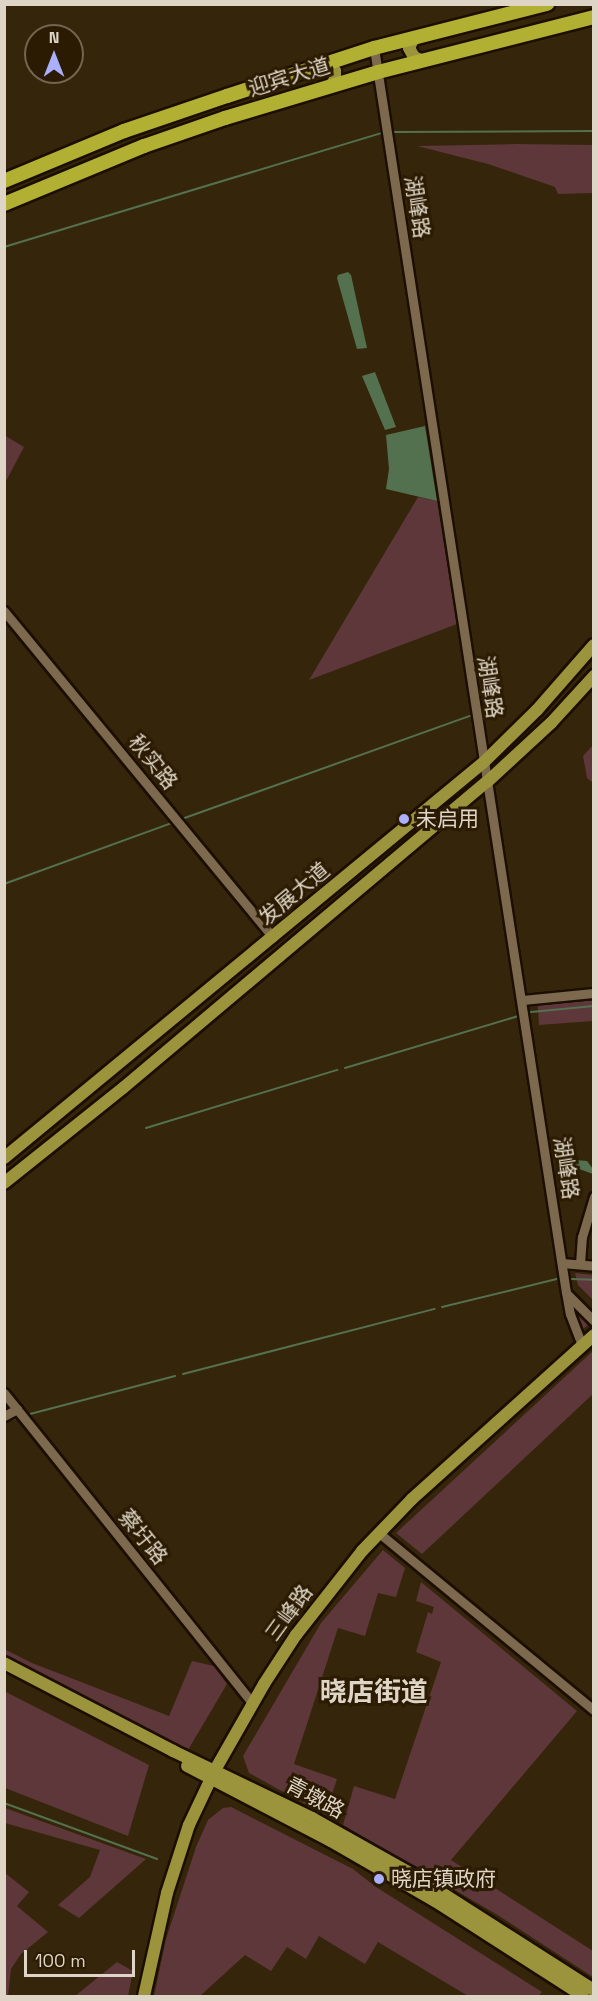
<!DOCTYPE html>
<html>
<head>
<meta charset="utf-8">
<style>
  body { margin:0 }
  #map { position:relative; width:598px; height:2001px; overflow:hidden; background:#35250a; font-family:"Space Grotesk","Noto Sans SC",sans-serif }
  div>[style] { position:absolute }
  .green>* { inset:0; background:#5d373a }
  .water>* { inset:0; background:#54714f }
  .stream>* { height:2px; margin:-1px; padding:0 1px; transform-origin:1px; border-radius:1px; background:#54714f }
  .roads { filter:drop-shadow(2px 0 #1c0e00) drop-shadow(-2px 0 #1c0e00) drop-shadow(0 2px #1c0e00) drop-shadow(0 -2px #1c0e00) }
  .minor>* { height:9px; margin:-4.5px; padding:0 4.5px; transform-origin:4.5px; border-radius:4.5px; background:#7c694e }
  .major>* { height:12px; margin:-6px; padding:0 6px; transform-origin:6px; border-radius:6px; background:#9c943d }
  .highway>* { height:14px; margin:-7px; padding:0 7px; transform-origin:7px; border-radius:7px; background:#b1b032 }
  .dots>* { width:16px; height:16px; translate:-50% -50%; box-sizing:border-box; border:3px solid #2b1b02; border-radius:50% }
  span { translate:-50% -50%; white-space:nowrap; text-align:center; line-height:1.15; -webkit-text-stroke:6px #2b1b02; paint-order:stroke }
  .street-label { font-size:21px; color:#dfd5c6 }
  .poi-label { font-size:21px; color:#dfd5c6 }
  .left { translate:0 -50%; text-align:left }
  .district-label { font-size:27px; color:#dfd5c6; font-weight:700 }
  .frame { position:absolute; inset:0; border:6px solid #dfd5c6; pointer-events:none }
  .north { position:absolute; left:24px; top:24px; width:60px; height:60px; box-sizing:border-box; background:#2b1b02; border:2px solid #736550; border-radius:50%; rotate:0deg; font-size:16px; font-weight:700; line-height:24px; text-align:center; color:#dfd5c6 }
  .north::after { content:''; display:block; margin:auto; width:21px; height:27px; background:#aab0fc; clip-path:polygon(50% 0,100% 100%,50% 72%,0 100%) }
  .scale { position:absolute; left:24px; top:1950px; width:111px; height:27px; box-sizing:border-box; border:3px solid #dfd5c6; border-top:0; padding-left:8px; font-size:18px; line-height:21px; white-space:nowrap; color:#dfd5c6; -webkit-text-stroke:4px #2b1b02; paint-order:stroke }
</style>
</head>
<body>
<div id="map">
  <div class="green">
    <div style="clip-path:polygon(517px 144px,593px 145px,593px 193px,558px 194px,555px 187px,488px 164px,417px 146px)"></div>
    <div style="clip-path:polygon(4px 435px,24px 447px,5px 483px,4px 483px)"></div>
    <div style="clip-path:polygon(418px 497px,437px 501px,457px 624px,309px 680px)"></div>
    <div style="clip-path:polygon(593px 745px,593px 783px,587px 778px,583px 756px)"></div>
    <div style="clip-path:polygon(593px 989px,593px 1021px,539px 1025px,537px 994px)"></div>
    <div style="clip-path:polygon(575px 1273px,593px 1275px,593px 1300px,578px 1285px)"></div>
    <div style="clip-path:polygon(571px 1305px,588px 1321px,587px 1326px,580px 1331px)"></div>
    <div style="clip-path:polygon(593px 1351px,593px 1394px,422px 1554px,396px 1533px)"></div>
    <div style="clip-path:polygon(383px 1550px,405px 1568px,396px 1597px,378px 1593px,365px 1636px,338px 1628px,294px 1764px,337px 1779px,325px 1815px,249px 1773px,243px 1756px,321px 1623px)"></div>
    <div style="clip-path:polygon(421px 1582px,577px 1711px,451px 1860px,593px 1951px,593px 1977px,496px 1914px,343px 1825px,354px 1786px,395px 1799px,441px 1662px,416px 1652px,428px 1612px,432px 1614px,434px 1607px,416px 1601px)"></div>
    <div style="clip-path:polygon(4px 1649px,32px 1663px,169px 1716px,192px 1661px,214px 1666px,227px 1684px,188px 1750px,5px 1660px)"></div>
    <div style="clip-path:polygon(4px 1691px,149px 1765px,128px 1836px,5px 1788px)"></div>
    <div style="clip-path:polygon(231px 1807px,353px 1869px,376px 1887px,542px 1992px,539px 1996px,468px 1996px,378px 1942px,365px 1964px,319px 1936px,306px 1959px,287px 1947px,271px 1971px,245px 1955px,200px 1996px,154px 1996px,166px 1939px,196px 1847px,208px 1820px,223px 1808px)"></div>
    <div style="clip-path:polygon(5px 1808px,146px 1859px,79px 1918px,58px 1905px,90px 1877px,100px 1850px,5px 1823px)"></div>
    <div style="clip-path:polygon(5px 1873px,29px 1892px,17px 1906px,48px 1932px,21px 1954px,11px 1969px,8px 1996px,4px 1996px)"></div>
    <div style="clip-path:polygon(117px 1962px,133px 1971px,128px 1996px,75px 1996px)"></div>
  </div>
  <div class="water">
    <div style="clip-path:polygon(348px 272px,351px 275px,367px 348px,357px 349px,337px 278px,338px 275px)"></div>
    <div style="clip-path:polygon(375px 372px,396px 427px,385px 430px,362px 376px)"></div>
    <div style="clip-path:polygon(425px 426px,437px 501px,386px 489px,389px 469px,386px 435px)"></div>
    <div style="clip-path:polygon(575px 1160px,587px 1161px,593px 1169px,593px 1174px,571px 1166px)"></div>
  </div>
  <div class="stream">
    <div style="left:394px;top:132px;width:200px;rotate:-0.3deg"></div>
    <div style="left:4px;top:247px;width:394px;rotate:-16.8deg"></div>
    <div style="left:179px;top:820px;width:309px;rotate:-19.7deg"></div>
    <div style="left:4px;top:884px;width:181px;rotate:-20deg"></div>
    <div style="left:531px;top:1012px;width:63px;rotate:-5.4deg"></div>
    <div style="left:345px;top:1068px;width:181px;rotate:-16.7deg"></div>
    <div style="left:146px;top:1128px;width:200px;rotate:-16.9deg"></div>
    <div style="left:571px;top:1279px;width:23px;rotate:2deg"></div>
    <div style="left:442px;top:1307px;width:118px;rotate:-13.7deg"></div>
    <div style="left:183px;top:1374px;width:260px;rotate:-14.5deg"></div>
    <div style="left:30px;top:1414px;width:150px;rotate:-14.7deg"></div>
    <div style="left:4px;top:1422px;width:13px;rotate:-18deg"></div>
    <div style="left:4px;top:1803px;width:163px;rotate:20.1deg"></div>
  </div>
  <div class="roads">
    <div class="minor">
      <div style="left:374px;top:48px;width:1259px;rotate:81.23deg"></div>
      <div style="left:566px;top:1292px;width:22px;rotate:80deg"></div>
      <div style="left:570px;top:1314px;width:34px;rotate:69deg"></div>
      <div style="left:4px;top:611px;width:423px;rotate:50.5deg"></div>
      <div style="left:522px;top:1000px;width:72px;rotate:-5.6deg"></div>
      <div style="left:562px;top:1263px;width:32px;rotate:5deg"></div>
      <div style="left:580px;top:1264px;width:27px;rotate:-86deg"></div>
      <div style="left:582px;top:1237px;width:42px;rotate:-73.3deg"></div>
      <div style="left:568px;top:1295px;width:37px;rotate:45deg"></div>
      <div style="left:4px;top:1393px;width:398px;rotate:51.3deg"></div>
      <div style="left:4px;top:1416px;width:15px;rotate:-28deg"></div>
      <div style="left:379px;top:1533px;width:278px;rotate:39.5deg"></div>
    </div>
    <div class="major">
      <div style="left:414px;top:37px;width:12px;rotate:114deg"></div>
      <div style="left:409px;top:48px;width:10px;rotate:61deg"></div>
      <div style="left:414px;top:57px;width:10px;rotate:24deg"></div>
      <div style="left:321px;top:66px;width:15px;rotate:20deg"></div>
      <div style="left:335px;top:71px;width:9px;rotate:90deg"></div>
      <div style="left:335px;top:80px;width:8px;rotate:130deg"></div>
      <div style="left:4px;top:1158px;width:622px;rotate:-39.52deg"></div>
      <div style="left:484px;top:762px;width:74px;rotate:-44.5deg"></div>
      <div style="left:537px;top:710px;width:86px;rotate:-48.8deg"></div>
      <div style="left:4px;top:1183px;width:152px;rotate:-38.6deg"></div>
      <div style="left:123px;top:1088px;width:476px;rotate:-40.1deg"></div>
      <div style="left:487px;top:782px;width:87px;rotate:-42.7deg"></div>
      <div style="left:551px;top:723px;width:64px;rotate:-47.5deg"></div>
      <div style="left:4px;top:1663px;width:191px;rotate:27.5deg"></div>
      <div style="left:173px;top:1751px;width:154px;rotate:25.7deg"></div>
      <div style="left:312px;top:1818px;width:120px;rotate:29.3deg"></div>
      <div style="left:417px;top:1877px;width:210px;rotate:32.6deg"></div>
      <div style="left:187px;top:1766px;width:162px;rotate:27.5deg"></div>
      <div style="left:331px;top:1841px;width:120px;rotate:30deg"></div>
      <div style="left:435px;top:1901px;width:176px;rotate:32.7deg"></div>
      <div style="left:144px;top:1996px;width:106px;rotate:-77.4deg"></div>
      <div style="left:167px;top:1893px;width:71px;rotate:-72.1deg"></div>
      <div style="left:189px;top:1825px;width:61px;rotate:-64.7deg"></div>
      <div style="left:215px;top:1770px;width:99px;rotate:-60.3deg"></div>
      <div style="left:264px;top:1684px;width:59px;rotate:-56.9deg"></div>
      <div style="left:296px;top:1635px;width:107px;rotate:-51.8deg"></div>
      <div style="left:362px;top:1551px;width:72px;rotate:-46.1deg"></div>
      <div style="left:412px;top:1499px;width:245px;rotate:-42deg"></div>
    </div>
    <div class="highway">
      <div style="left:4px;top:181px;width:130px;rotate:-22.6deg"></div>
      <div style="left:124px;top:131px;width:109px;rotate:-18.8deg"></div>
      <div style="left:227px;top:96px;width:155px;rotate:-18.1deg"></div>
      <div style="left:374px;top:48px;width:179px;rotate:-14.3deg"></div>
      <div style="left:4px;top:204px;width:152px;rotate:-22.5deg"></div>
      <div style="left:144px;top:146px;width:86px;rotate:-19.1deg"></div>
      <div style="left:225px;top:118px;width:160px;rotate:-16.7deg"></div>
      <div style="left:378px;top:72px;width:223px;rotate:-14.3deg"></div>
    </div>
  </div>
  <div class="dots">
    <div style="left:404px;top:819px;background:#aab0fc"></div>
    <div style="left:379px;top:1879px;background:#aab0fc"></div>
  </div>
  <div class="street-label">
    <span style="left:289px;top:77px;rotate:-17deg">迎宾大道</span>
    <span style="left:417px;top:207px;rotate:81deg">湖峰路</span>
    <span style="left:490px;top:687px;rotate:81deg">湖峰路</span>
    <span style="left:153px;top:762px;rotate:51deg">秋实路</span>
    <span style="left:294px;top:894px;rotate:-40deg">发展大道</span>
    <span style="left:566px;top:1168px;rotate:81deg">湖峰路</span>
    <span style="left:143px;top:1537px;rotate:51deg">蔡圩路</span>
    <span style="left:289px;top:1613px;rotate:-54deg">三峰路</span>
    <span style="left:315px;top:1798px;rotate:28deg">青墩路</span>
  </div>
  <div class="poi-label">
    <span class="left" style="left:416px;top:819px">未启用</span>
    <span class="left" style="left:391px;top:1879px">晓店镇政府</span>
  </div>
  <div class="district-label">
    <span style="left:374px;top:1692px">晓店街道</span>
  </div>
  <div class="frame"></div>
  <div class="north">N</div>
  <div class="scale">100 m</div>
</div>
</body>
</html>
